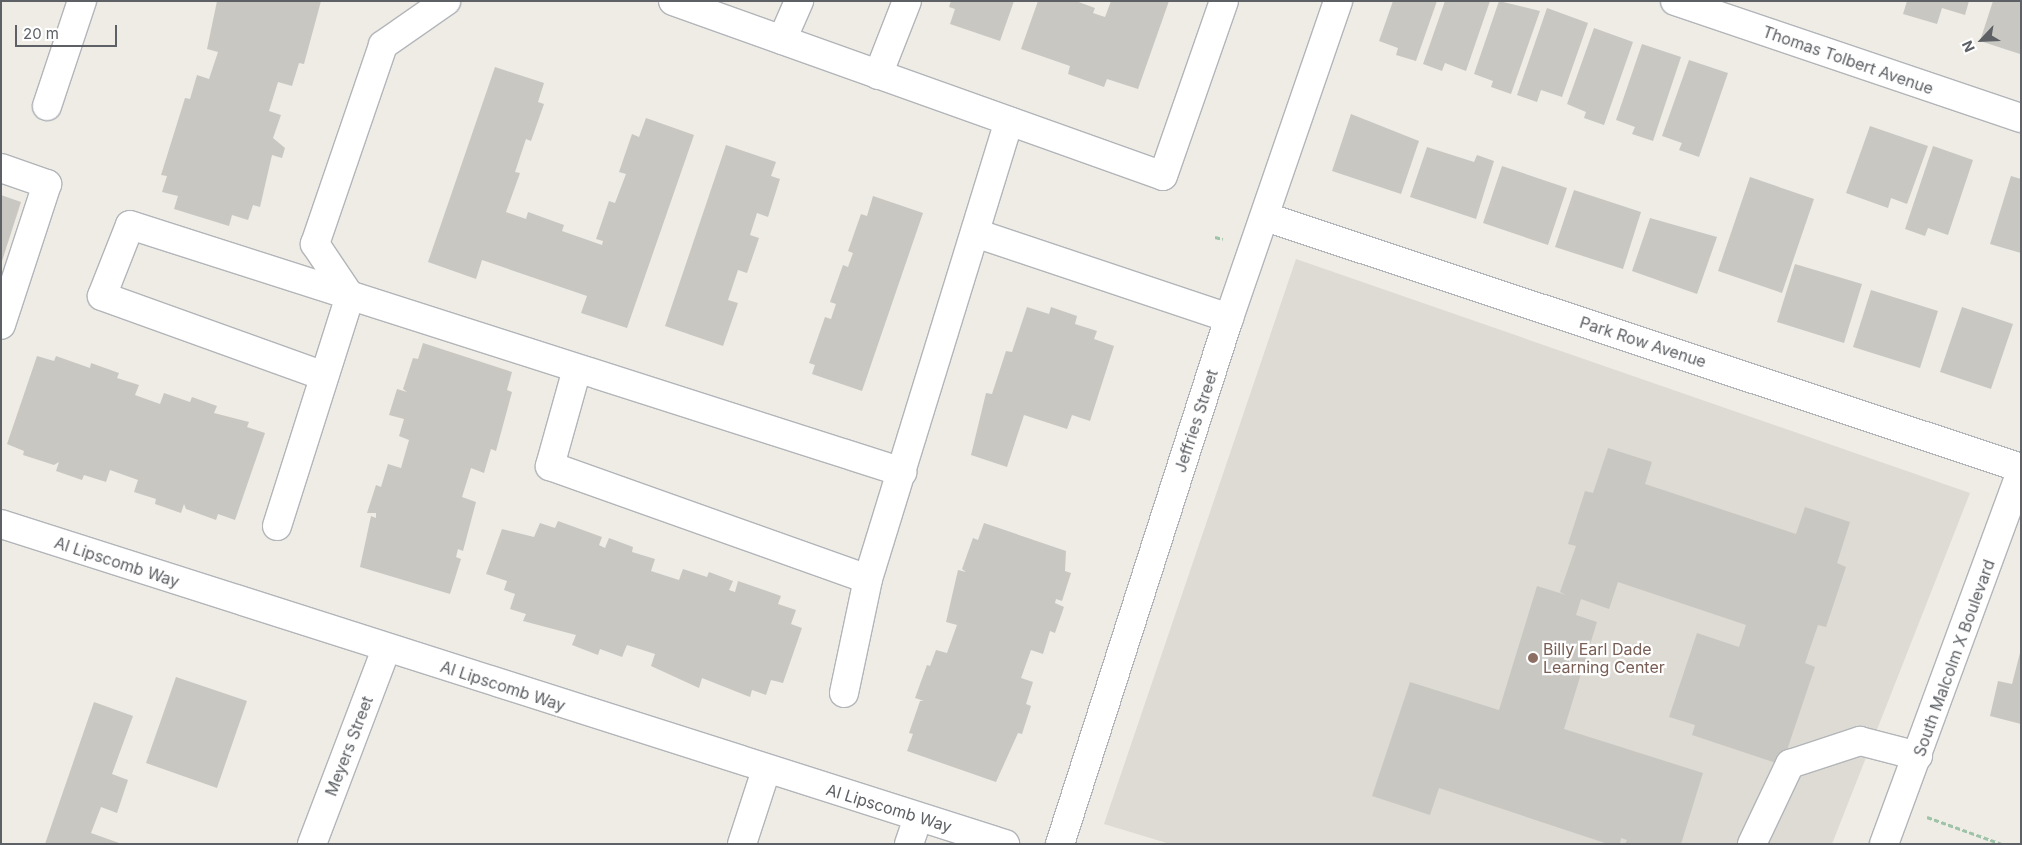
<!DOCTYPE html>
<html>
<head>
<meta charset="utf-8">
<style>
  body { margin:0 }
  #map { position:relative; width:2022px; height:845px; overflow:hidden; background:#eeece5; font-family:Inter,sans-serif }
  div>[style] { position:absolute }
  .education>* { inset:0; background:#dddbd3 }
  .building>* { inset:0; background:#c9c7c2 }
  .path>* { height:3px; margin-top:-1.5px; transform-origin:0; background:repeating-linear-gradient(90deg,#9ec3a9 0 5px,transparent 0 7.5px) }
  .roads { filter:drop-shadow(1px 0 #b2b5b9) drop-shadow(-1px 0 #b2b5b9) drop-shadow(0 1px #b2b5b9) drop-shadow(0 -1px #b2b5b9) }
  .minor>* { height:28px; margin:-14px; padding:0 14px; transform-origin:14px; border-radius:14px; background:#fff }
  .dots>* { width:14px; height:14px; translate:-50% -50%; box-sizing:border-box; border:2px solid #fff; border-radius:50% }
  span { translate:-50% -50%; white-space:nowrap; text-align:center; line-height:1.15; -webkit-text-stroke:4.5px #fff; paint-order:stroke }
  .street-label { font-size:16px; color:#5d6064 }
  .education-label { font-size:16px; color:#785e54 }
  .left { translate:0 -50%; text-align:left }
  .frame { position:absolute; inset:0; border:2px solid #5d6064; pointer-events:none }
  .north { position:absolute; left:1957px; top:15px; width:50px; height:50px; -webkit-text-stroke:4px #fff; paint-order:stroke; rotate:245deg; font-size:14px; font-weight:700; line-height:20px; text-align:center; color:#5d6064 }
  .north::after { content:''; display:block; margin:auto; width:18px; height:22px; background:#5d6064; clip-path:polygon(50% 0,100% 100%,50% 72%,0 100%) }
  .scale { position:absolute; left:15px; top:25px; width:102px; height:22px; box-sizing:border-box; border:2px solid #5d6064; border-top:0; padding-left:6px; font-size:15px; line-height:18px; white-space:nowrap; color:#5d6064; -webkit-text-stroke:4px #fff; paint-order:stroke }
</style>
</head>
<body>
<div id="map">
  <div class="education">
    <div style="clip-path:polygon(1296px 259px,1970px 493px,1832px 844px,1170px 844px,1104px 824px)"></div>
  </div>
  <div class="building">
    <div style="clip-path:polygon(217px 1px,321px 1px,304px 64px,299px 63px,292px 86px,278px 82px,269px 111px,281px 115px,273px 138px,285px 148px,282px 158px,272px 155px,260px 207px,253px 205px,248px 220px,232px 215px,229px 226px,174px 209px,178px 196px,162px 192px,167px 176px,161px 175px,185px 98px,190px 99px,197px 75px,209px 79px,218px 52px,207px 49px)"></div>
    <div style="clip-path:polygon(951px 1px,1014px 1px,1000px 41px,950px 24px,955px 9px,949px 7px)"></div>
    <div style="clip-path:polygon(1038px 1px,1076px 1px,1095px 8px,1093px 13px,1105px 17px,1111px 1px,1169px 1px,1138px 89px,1107px 79px,1104px 87px,1068px 74px,1070px 66px,1021px 49px)"></div>
    <div style="clip-path:polygon(1393px 1px,1437px 1px,1416px 61px,1396px 55px,1398px 48px,1379px 41px)"></div>
    <div style="clip-path:polygon(1445px 1px,1490px 1px,1466px 71px,1445px 63px,1442px 71px,1423px 64px)"></div>
    <div style="clip-path:polygon(1499px 1px,1540px 11px,1511px 94px,1491px 87px,1493px 81px,1474px 74px)"></div>
    <div style="clip-path:polygon(1907px 1px,1969px 1px,1965px 15px,1942px 8px,1937px 24px,1903px 14px)"></div>
    <div style="clip-path:polygon(1993px 1px,2021px 1px,2020px 54px,1980px 41px)"></div>
    <div style="clip-path:polygon(1547px 8px,1588px 23px,1562px 97px,1541px 90px,1537px 102px,1517px 95px)"></div>
    <div style="clip-path:polygon(1594px 28px,1633px 42px,1604px 125px,1584px 118px,1586px 112px,1567px 104px)"></div>
    <div style="clip-path:polygon(1642px 44px,1681px 57px,1653px 141px,1632px 134px,1635px 127px,1616px 120px)"></div>
    <div style="clip-path:polygon(1689px 60px,1728px 73px,1699px 157px,1679px 150px,1682px 143px,1662px 136px)"></div>
    <div style="clip-path:polygon(495px 67px,544px 83px,538px 102px,544px 104px,531px 141px,526px 139px,515px 172px,520px 173px,506px 212px,526px 219px,528px 212px,564px 225px,562px 231px,602px 245px,603px 241px,596px 239px,609px 201px,615px 203px,626px 174px,619px 172px,632px 134px,639px 137px,646px 118px,694px 135px,627px 328px,581px 313px,587px 296px,482px 260px,476px 279px,428px 262px)"></div>
    <div style="clip-path:polygon(1351px 114px,1419px 141px,1401px 194px,1332px 171px)"></div>
    <div style="clip-path:polygon(1870px 126px,1928px 146px,1907px 204px,1891px 198px,1888px 208px,1846px 193px)"></div>
    <div style="clip-path:polygon(726px 145px,776px 162px,771px 176px,780px 179px,768px 217px,757px 213px,750px 235px,759px 238px,747px 273px,738px 270px,728px 300px,738px 303px,723px 346px,665px 326px)"></div>
    <div style="clip-path:polygon(1933px 146px,1973px 160px,1948px 235px,1928px 228px,1925px 236px,1905px 229px)"></div>
    <div style="clip-path:polygon(1427px 147px,1474px 162px,1477px 155px,1494px 161px,1476px 219px,1410px 197px)"></div>
    <div style="clip-path:polygon(1502px 166px,1567px 188px,1548px 245px,1483px 223px)"></div>
    <div style="clip-path:polygon(2011px 176px,2021px 179px,2021px 253px,1990px 244px)"></div>
    <div style="clip-path:polygon(1750px 177px,1814px 199px,1782px 293px,1718px 271px)"></div>
    <div style="clip-path:polygon(1574px 190px,1641px 212px,1623px 269px,1555px 247px)"></div>
    <div style="clip-path:polygon(1px 195px,21px 202px,2px 261px,1px 261px)"></div>
    <div style="clip-path:polygon(873px 196px,923px 213px,862px 391px,812px 374px,815px 365px,809px 363px,825px 317px,831px 319px,836px 304px,830px 302px,843px 265px,848px 267px,853px 253px,848px 251px,861px 214px,867px 216px)"></div>
    <div style="clip-path:polygon(1650px 218px,1717px 237px,1697px 294px,1632px 271px)"></div>
    <div style="clip-path:polygon(1795px 264px,1862px 284px,1844px 343px,1777px 322px)"></div>
    <div style="clip-path:polygon(1871px 290px,1938px 311px,1920px 368px,1853px 347px)"></div>
    <div style="clip-path:polygon(1027px 307px,1049px 314px,1051px 307px,1077px 316px,1075px 324px,1097px 331px,1094px 339px,1114px 346px,1090px 421px,1072px 415px,1067px 429px,1024px 415px,1007px 467px,971px 455px,986px 393px,992px 394px,1006px 351px,1012px 352px)"></div>
    <div style="clip-path:polygon(1962px 307px,2013px 324px,1991px 389px,1940px 372px)"></div>
    <div style="clip-path:polygon(423px 343px,512px 372px,507px 390px,512px 392px,496px 451px,491px 449px,484px 473px,471px 468px,462px 497px,476px 502px,463px 551px,458px 549px,456px 557px,461px 559px,450px 594px,360px 567px,371px 516px,376px 518px,376px 513px,367px 513px,376px 485px,381px 487px,388px 464px,401px 468px,409px 440px,399px 436px,404px 419px,389px 415px,397px 389px,407px 392px,403px 389px,413px 358px,418px 359px)"></div>
    <div style="clip-path:polygon(37px 356px,54px 361px,56px 356px,90px 368px,91px 363px,119px 373px,117px 378px,139px 385px,135px 395px,160px 404px,164px 393px,190px 402px,192px 397px,217px 406px,214px 413px,249px 422px,247px 427px,265px 433px,235px 520px,218px 514px,216px 520px,186px 509px,184px 504px,181px 513px,155px 504px,156px 499px,134px 492px,138px 480px,110px 470px,106px 482px,84px 475px,82px 480px,56px 471px,59px 462px,54px 465px,23px 455px,24px 451px,7px 444px)"></div>
    <div style="clip-path:polygon(1608px 448px,1652px 462px,1645px 484px,1796px 534px,1805px 507px,1850px 522px,1837px 563px,1846px 567px,1826px 627px,1818px 625px,1805px 663px,1815px 667px,1782px 765px,1692px 735px,1695px 725px,1669px 717px,1697px 633px,1739px 647px,1746px 625px,1618px 582px,1609px 609px,1581px 599px,1576px 615px,1597px 622px,1564px 729px,1703px 773px,1681px 844px,1625px 844px,1627px 840px,1621px 838px,1620px 844px,1608px 844px,1439px 788px,1430px 815px,1372px 796px,1410px 682px,1499px 710px,1537px 586px,1566px 595px,1560px 592px,1576px 546px,1568px 544px,1585px 491px,1593px 493px)"></div>
    <div style="clip-path:polygon(558px 521px,602px 537px,599px 545px,605px 548px,609px 538px,633px 547px,632px 552px,655px 559px,651px 571px,679px 580px,683px 569px,707px 577px,709px 572px,733px 581px,729px 590px,735px 592px,738px 581px,781px 596px,778px 604px,796px 610px,791px 624px,802px 628px,783px 683px,771px 680px,766px 695px,752px 690px,750px 697px,702px 678px,699px 688px,651px 666px,655px 654px,627px 645px,622px 657px,600px 649px,598px 655px,572px 645px,576px 635px,523px 621px,526px 614px,510px 609px,515px 594px,504px 590px,507px 581px,486px 574px,502px 529px,534px 537px,540px 523px,555px 528px)"></div>
    <div style="clip-path:polygon(984px 523px,1066px 551px,1065px 571px,1071px 573px,1062px 601px,1056px 599px,1055px 603px,1064px 607px,1055px 633px,1050px 631px,1043px 654px,1031px 650px,1021px 678px,1033px 682px,1026px 704px,1031px 706px,1022px 734px,1018px 733px,996px 782px,907px 751px,913px 734px,909px 733px,920px 701px,924px 701px,915px 698px,927px 665px,930px 666px,936px 650px,947px 653px,957px 625px,946px 622px,958px 570px,966px 572px,962px 569px,973px 538px,978px 540px)"></div>
    <div style="clip-path:polygon(2021px 649px,2021px 724px,1990px 716px,1998px 681px,2012px 684px)"></div>
    <div style="clip-path:polygon(176px 677px,247px 701px,217px 788px,146px 763px)"></div>
    <div style="clip-path:polygon(94px 702px,133px 716px,112px 774px,128px 780px,117px 813px,101px 807px,91px 833px,122px 844px,45px 844px)"></div>
  </div>
  <div class="path">
    <div style="left:1215px;top:237px;width:8px;rotate:14deg"></div>
    <div style="left:1927px;top:817px;width:80px;rotate:19.8deg"></div>
  </div>
  <div class="roads">
    <div class="minor">
      <div style="left:673px;top:1px;width:520px;rotate:19.65deg"></div>
      <div style="left:1163px;top:176px;width:185px;rotate:-70.8deg"></div>
      <div style="left:1675px;top:1px;width:365px;rotate:18.7deg"></div>
      <div style="left:782px;top:40px;width:43px;rotate:-66.4deg"></div>
      <div style="left:878px;top:75px;width:79px;rotate:-68.6deg"></div>
      <div style="left:47px;top:106px;width:111px;rotate:-71.6deg"></div>
      <div style="left:1px;top:168px;width:49px;rotate:19.2deg"></div>
      <div style="left:47px;top:184px;width:148px;rotate:108.1deg"></div>
      <div style="left:1266px;top:217px;width:796px;rotate:18.39deg"></div>
      <div style="left:975px;top:233px;width:268px;rotate:18.5deg"></div>
      <div style="left:577px;top:369px;width:101px;rotate:105.6deg"></div>
      <div style="left:550px;top:466px;width:337px;rotate:19.6deg"></div>
      <div style="left:324px;top:376px;width:236px;rotate:-160.2deg"></div>
      <div style="left:102px;top:296px;width:76px;rotate:-68.5deg"></div>
      <div style="left:130px;top:225px;width:811px;rotate:17.74deg"></div>
      <div style="left:1px;top:524px;width:1054px;rotate:17.68deg"></div>
      <div style="left:277px;top:526px;width:241px;rotate:-72.4deg"></div>
      <div style="left:350px;top:296px;width:63px;rotate:-123.9deg"></div>
      <div style="left:315px;top:244px;width:210px;rotate:-71.1deg"></div>
      <div style="left:383px;top:45px;width:77px;rotate:-34.9deg"></div>
      <div style="left:844px;top:693px;width:116px;rotate:-78.1deg"></div>
      <div style="left:868px;top:579px;width:479px;rotate:-72.9deg"></div>
      <div style="left:312px;top:844px;width:209px;rotate:-69.2deg"></div>
      <div style="left:742px;top:844px;width:78px;rotate:-72deg"></div>
      <div style="left:909px;top:844px;width:28px;rotate:-71deg"></div>
      <div style="left:1060px;top:844px;width:552px;rotate:-72.19deg"></div>
      <div style="left:1229px;top:318px;width:335px;rotate:-71deg"></div>
      <div style="left:1752px;top:844px;width:89px;rotate:-64.6deg"></div>
      <div style="left:1790px;top:764px;width:74px;rotate:-18.2deg"></div>
      <div style="left:1860px;top:741px;width:60px;rotate:14.5deg"></div>
      <div style="left:1884px;top:844px;width:397px;rotate:-69.8deg"></div>
    </div>
  </div>
  <div class="dots">
    <div style="left:1533px;top:658px;background:#8d6e63"></div>
  </div>
  <div class="street-label">
    <span style="left:1848px;top:60px;rotate:19deg">Thomas Tolbert Avenue</span>
    <span style="left:1643px;top:342px;rotate:18deg">Park Row Avenue</span>
    <span style="left:1196px;top:421px;rotate:-72deg">Jeffries Street</span>
    <span style="left:117px;top:562px;rotate:18deg">Al Lipscomb Way</span>
    <span style="left:1954px;top:658px;rotate:-70deg">South Malcolm X Boulevard</span>
    <span style="left:503px;top:686px;rotate:18deg">Al Lipscomb Way</span>
    <span style="left:349px;top:746px;rotate:-69deg">Meyers Street</span>
    <span style="left:889px;top:808px;rotate:17deg">Al Lipscomb Way</span>
  </div>
  <div class="education-label">
    <span class="left" style="left:1543px;top:658px">Billy Earl Dade<br>Learning Center</span>
  </div>
  <div class="frame"></div>
  <div class="north">N</div>
  <div class="scale">20 m</div>
</div>
</body>
</html>
